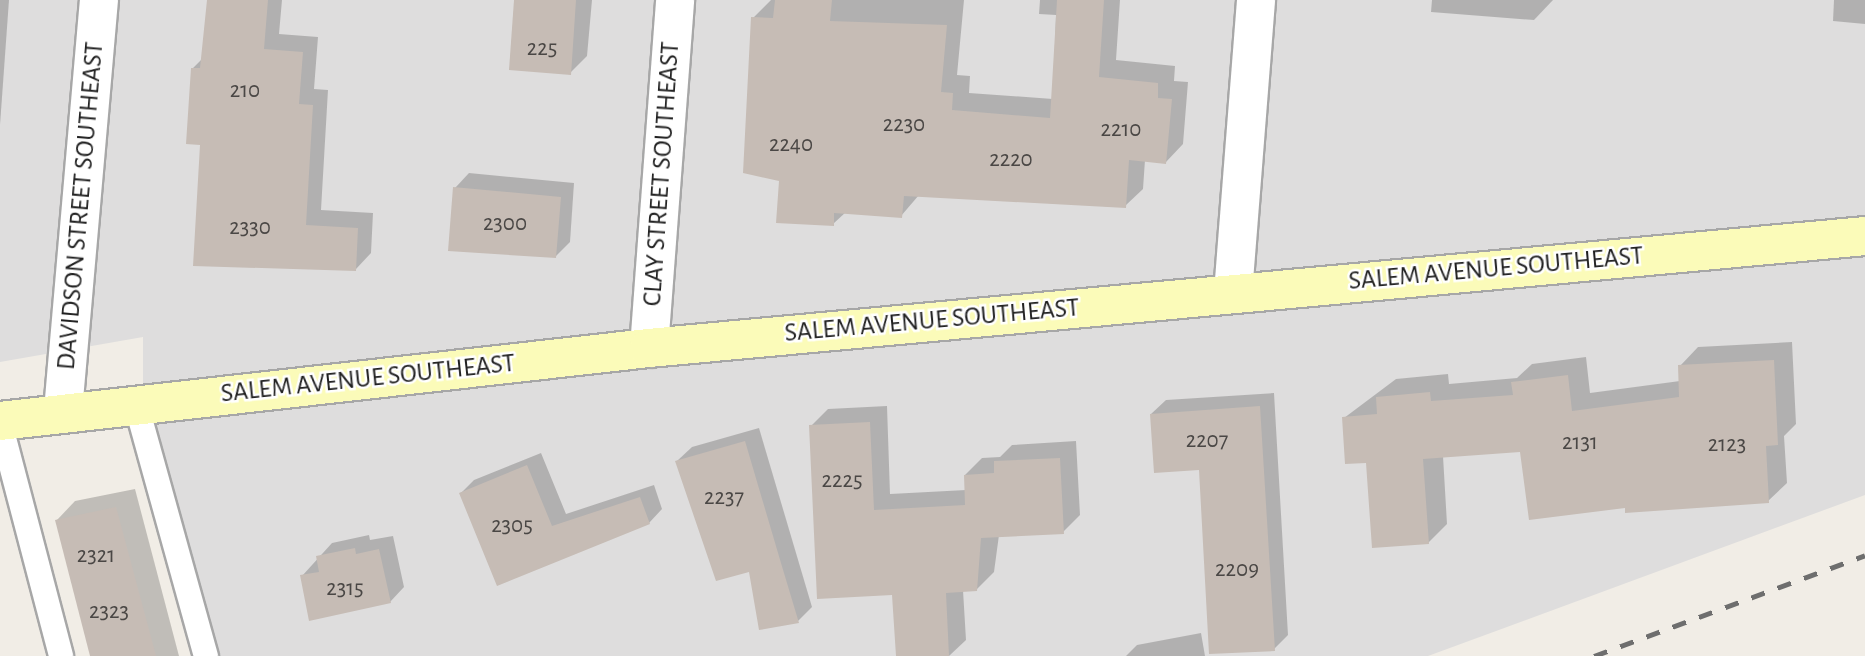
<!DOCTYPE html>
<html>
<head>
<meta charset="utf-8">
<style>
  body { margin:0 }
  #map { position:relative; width:1865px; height:656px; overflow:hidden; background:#f1ede6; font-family:"Alegreya Sans",sans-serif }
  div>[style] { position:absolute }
  .residential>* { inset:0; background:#dedddd }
  .shadow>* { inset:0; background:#0003 }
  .building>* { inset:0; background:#c6bcb5 }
  .roads { filter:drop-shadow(2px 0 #a7a7a7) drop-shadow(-2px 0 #a7a7a7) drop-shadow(0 2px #a7a7a7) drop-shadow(0 -2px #a7a7a7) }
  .lane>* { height:24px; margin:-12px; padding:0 12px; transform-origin:12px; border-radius:12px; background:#fff }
  .street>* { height:38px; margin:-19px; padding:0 19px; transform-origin:19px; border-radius:19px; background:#fff }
  .secondary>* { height:38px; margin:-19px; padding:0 19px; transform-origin:19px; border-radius:19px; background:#fbfbb9 }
  .rail>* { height:5px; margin-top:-2.5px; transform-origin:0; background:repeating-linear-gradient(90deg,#6e6e6e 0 14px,transparent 0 28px) }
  span { translate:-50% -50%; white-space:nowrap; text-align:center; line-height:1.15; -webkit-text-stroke:5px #fff; paint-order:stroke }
  .number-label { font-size:23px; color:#4a4745 }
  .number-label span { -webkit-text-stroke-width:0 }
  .street-label { font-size:26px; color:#202020 }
</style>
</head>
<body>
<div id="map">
  <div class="residential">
    <div style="clip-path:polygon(0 0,1865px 0,1865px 495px,1428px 656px,197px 656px,143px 468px,143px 337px,0 362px)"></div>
  </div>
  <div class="shadow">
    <div style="clip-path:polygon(0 0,9px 0,0 125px)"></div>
    <div style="clip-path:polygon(208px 0,282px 0,279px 34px,318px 37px,314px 89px,328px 90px,321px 210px,373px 213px,371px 253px,356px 269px,202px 144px,193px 68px,203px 58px)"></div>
    <div style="clip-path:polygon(515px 0,592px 0,587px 56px,570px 73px)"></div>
    <div style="clip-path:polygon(771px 0,964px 0,957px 75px,970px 76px,969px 93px,1053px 99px,1056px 15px,1039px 14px,1040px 0,1120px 0,1116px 60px,1175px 66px,1174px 81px,1188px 82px,1183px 144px,1166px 162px,1145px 160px,1143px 189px,1125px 206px,919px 195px,901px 216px,846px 212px,833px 224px,780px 179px,753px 18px)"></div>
    <div style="clip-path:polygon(1432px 0,1553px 0,1534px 20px,1431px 12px)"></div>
    <div style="clip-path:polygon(1834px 0,1865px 0,1865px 24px,1833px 21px)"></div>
    <div style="clip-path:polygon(469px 173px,574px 183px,570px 242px,556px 256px,455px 188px)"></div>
    <div style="clip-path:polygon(1792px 342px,1796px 424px,1784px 436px,1787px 483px,1768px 501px,1627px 506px,1522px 450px,1443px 456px,1447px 524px,1428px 543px,1344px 418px,1396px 379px,1448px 374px,1449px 384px,1517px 378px,1532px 364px,1586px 357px,1590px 393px,1680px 381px,1680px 366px,1698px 347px)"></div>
    <div style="clip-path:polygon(1274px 393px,1288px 635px,1274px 649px,1201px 468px,1151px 414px,1166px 400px)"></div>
    <div style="clip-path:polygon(887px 406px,890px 494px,966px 490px,965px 475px,982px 458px,1000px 457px,1012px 445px,1076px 441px,1080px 515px,1063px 532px,999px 535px,994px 572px,977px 589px,963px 590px,966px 640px,949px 656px,897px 656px,894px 593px,811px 426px,828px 409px)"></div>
    <div style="clip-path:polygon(759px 428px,812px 607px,798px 621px,750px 570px,677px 461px,692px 447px)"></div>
    <div style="clip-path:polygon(541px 453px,566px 514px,654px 485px,662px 509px,649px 523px,498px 584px,461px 493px,474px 480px)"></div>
    <div style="clip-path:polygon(135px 489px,179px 656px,92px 656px,57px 520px,75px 501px)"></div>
    <div style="clip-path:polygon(369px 535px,370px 540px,393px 536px,404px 587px,390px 602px,302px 576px,332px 543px)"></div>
    <div style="clip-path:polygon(1201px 633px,1205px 656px,1126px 656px,1137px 645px)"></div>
  </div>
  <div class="building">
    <div style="clip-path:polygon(207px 0,268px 0,264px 49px,303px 52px,299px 104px,313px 105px,306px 225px,358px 228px,356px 271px,193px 266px,200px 145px,186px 144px,191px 68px,200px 68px)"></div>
    <div style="clip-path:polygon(514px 0,576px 0,571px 75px,509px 70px)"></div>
    <div style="clip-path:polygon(775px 0,832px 0,830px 21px,947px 25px,941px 92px,953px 93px,952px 110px,1050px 118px,1057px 0,1104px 0,1099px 77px,1158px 83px,1158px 98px,1172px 99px,1166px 164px,1129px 160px,1126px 208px,904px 196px,902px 218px,834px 213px,834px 226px,776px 223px,779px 181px,743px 173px,751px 17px,773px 18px)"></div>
    <div style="clip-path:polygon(453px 187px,561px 197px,556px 258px,448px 251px)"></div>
    <div style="clip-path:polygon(1774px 360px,1778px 445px,1766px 446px,1769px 503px,1625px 513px,1625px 508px,1529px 520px,1520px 452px,1423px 459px,1429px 544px,1372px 548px,1366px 463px,1345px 464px,1342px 417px,1377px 414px,1376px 397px,1430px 392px,1431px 401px,1513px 395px,1511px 382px,1568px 375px,1572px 411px,1679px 397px,1678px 365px)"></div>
    <div style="clip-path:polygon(1260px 406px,1275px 651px,1209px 654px,1199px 470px,1154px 473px,1150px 414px)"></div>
    <div style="clip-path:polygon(870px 422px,874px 510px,965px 505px,964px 475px,994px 473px,994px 461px,1060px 458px,1064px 534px,981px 538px,977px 591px,946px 593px,949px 656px,896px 656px,892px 595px,817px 599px,809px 425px)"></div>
    <div style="clip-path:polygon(745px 441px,781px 563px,799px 623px,759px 630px,749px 572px,716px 581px,675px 461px)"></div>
    <div style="clip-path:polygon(527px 465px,552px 526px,640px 497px,650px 524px,497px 586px,459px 493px)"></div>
    <div style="clip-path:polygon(116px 507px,156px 656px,90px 656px,55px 520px)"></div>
    <div style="clip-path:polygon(355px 548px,356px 554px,379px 549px,391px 603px,309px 621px,300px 575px,319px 572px,316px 556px)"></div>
  </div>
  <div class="roads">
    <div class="lane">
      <div style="left:136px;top:404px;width:262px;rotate:74.5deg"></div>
      <div style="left:0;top:423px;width:241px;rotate:75.3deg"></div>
    </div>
    <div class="street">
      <div style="left:1233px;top:293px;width:294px;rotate:-85.5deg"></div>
      <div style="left:649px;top:348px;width:349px;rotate:-85.7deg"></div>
      <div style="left:63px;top:411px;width:413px;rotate:-85deg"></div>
    </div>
    <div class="secondary">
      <div style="left:0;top:421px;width:653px;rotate:-6.42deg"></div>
      <div style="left:649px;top:348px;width:1221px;rotate:-5.26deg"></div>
    </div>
  </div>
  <div class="rail">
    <div style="left:1594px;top:656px;width:289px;rotate:-20.4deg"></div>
  </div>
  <div class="number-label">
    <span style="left:542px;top:49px">225</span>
    <span style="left:245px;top:91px">210</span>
    <span style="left:904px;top:125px">2230</span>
    <span style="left:1121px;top:130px">2210</span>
    <span style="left:791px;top:145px">2240</span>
    <span style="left:1011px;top:160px">2220</span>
    <span style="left:505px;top:224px">2300</span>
    <span style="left:250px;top:228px">2330</span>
    <span style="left:1207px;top:441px">2207</span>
    <span style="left:1580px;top:443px">2131</span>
    <span style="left:1727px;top:445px">2123</span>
    <span style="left:842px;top:481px">2225</span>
    <span style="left:724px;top:498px">2237</span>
    <span style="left:512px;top:526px">2305</span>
    <span style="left:96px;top:556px">2321</span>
    <span style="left:1237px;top:570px">2209</span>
    <span style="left:345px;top:589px">2315</span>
    <span style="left:109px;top:612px">2323</span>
  </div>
  <div class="street-label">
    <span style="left:662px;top:174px;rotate:-86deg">CLAY STREET SOUTHEAST</span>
    <span style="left:81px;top:206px;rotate:-85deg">DAVIDSON STREET SOUTHEAST</span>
    <span style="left:1496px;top:269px;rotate:-5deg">SALEM AVENUE SOUTHEAST</span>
    <span style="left:932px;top:321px;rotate:-5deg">SALEM AVENUE SOUTHEAST</span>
    <span style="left:368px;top:379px;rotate:-6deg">SALEM AVENUE SOUTHEAST</span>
  </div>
</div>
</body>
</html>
